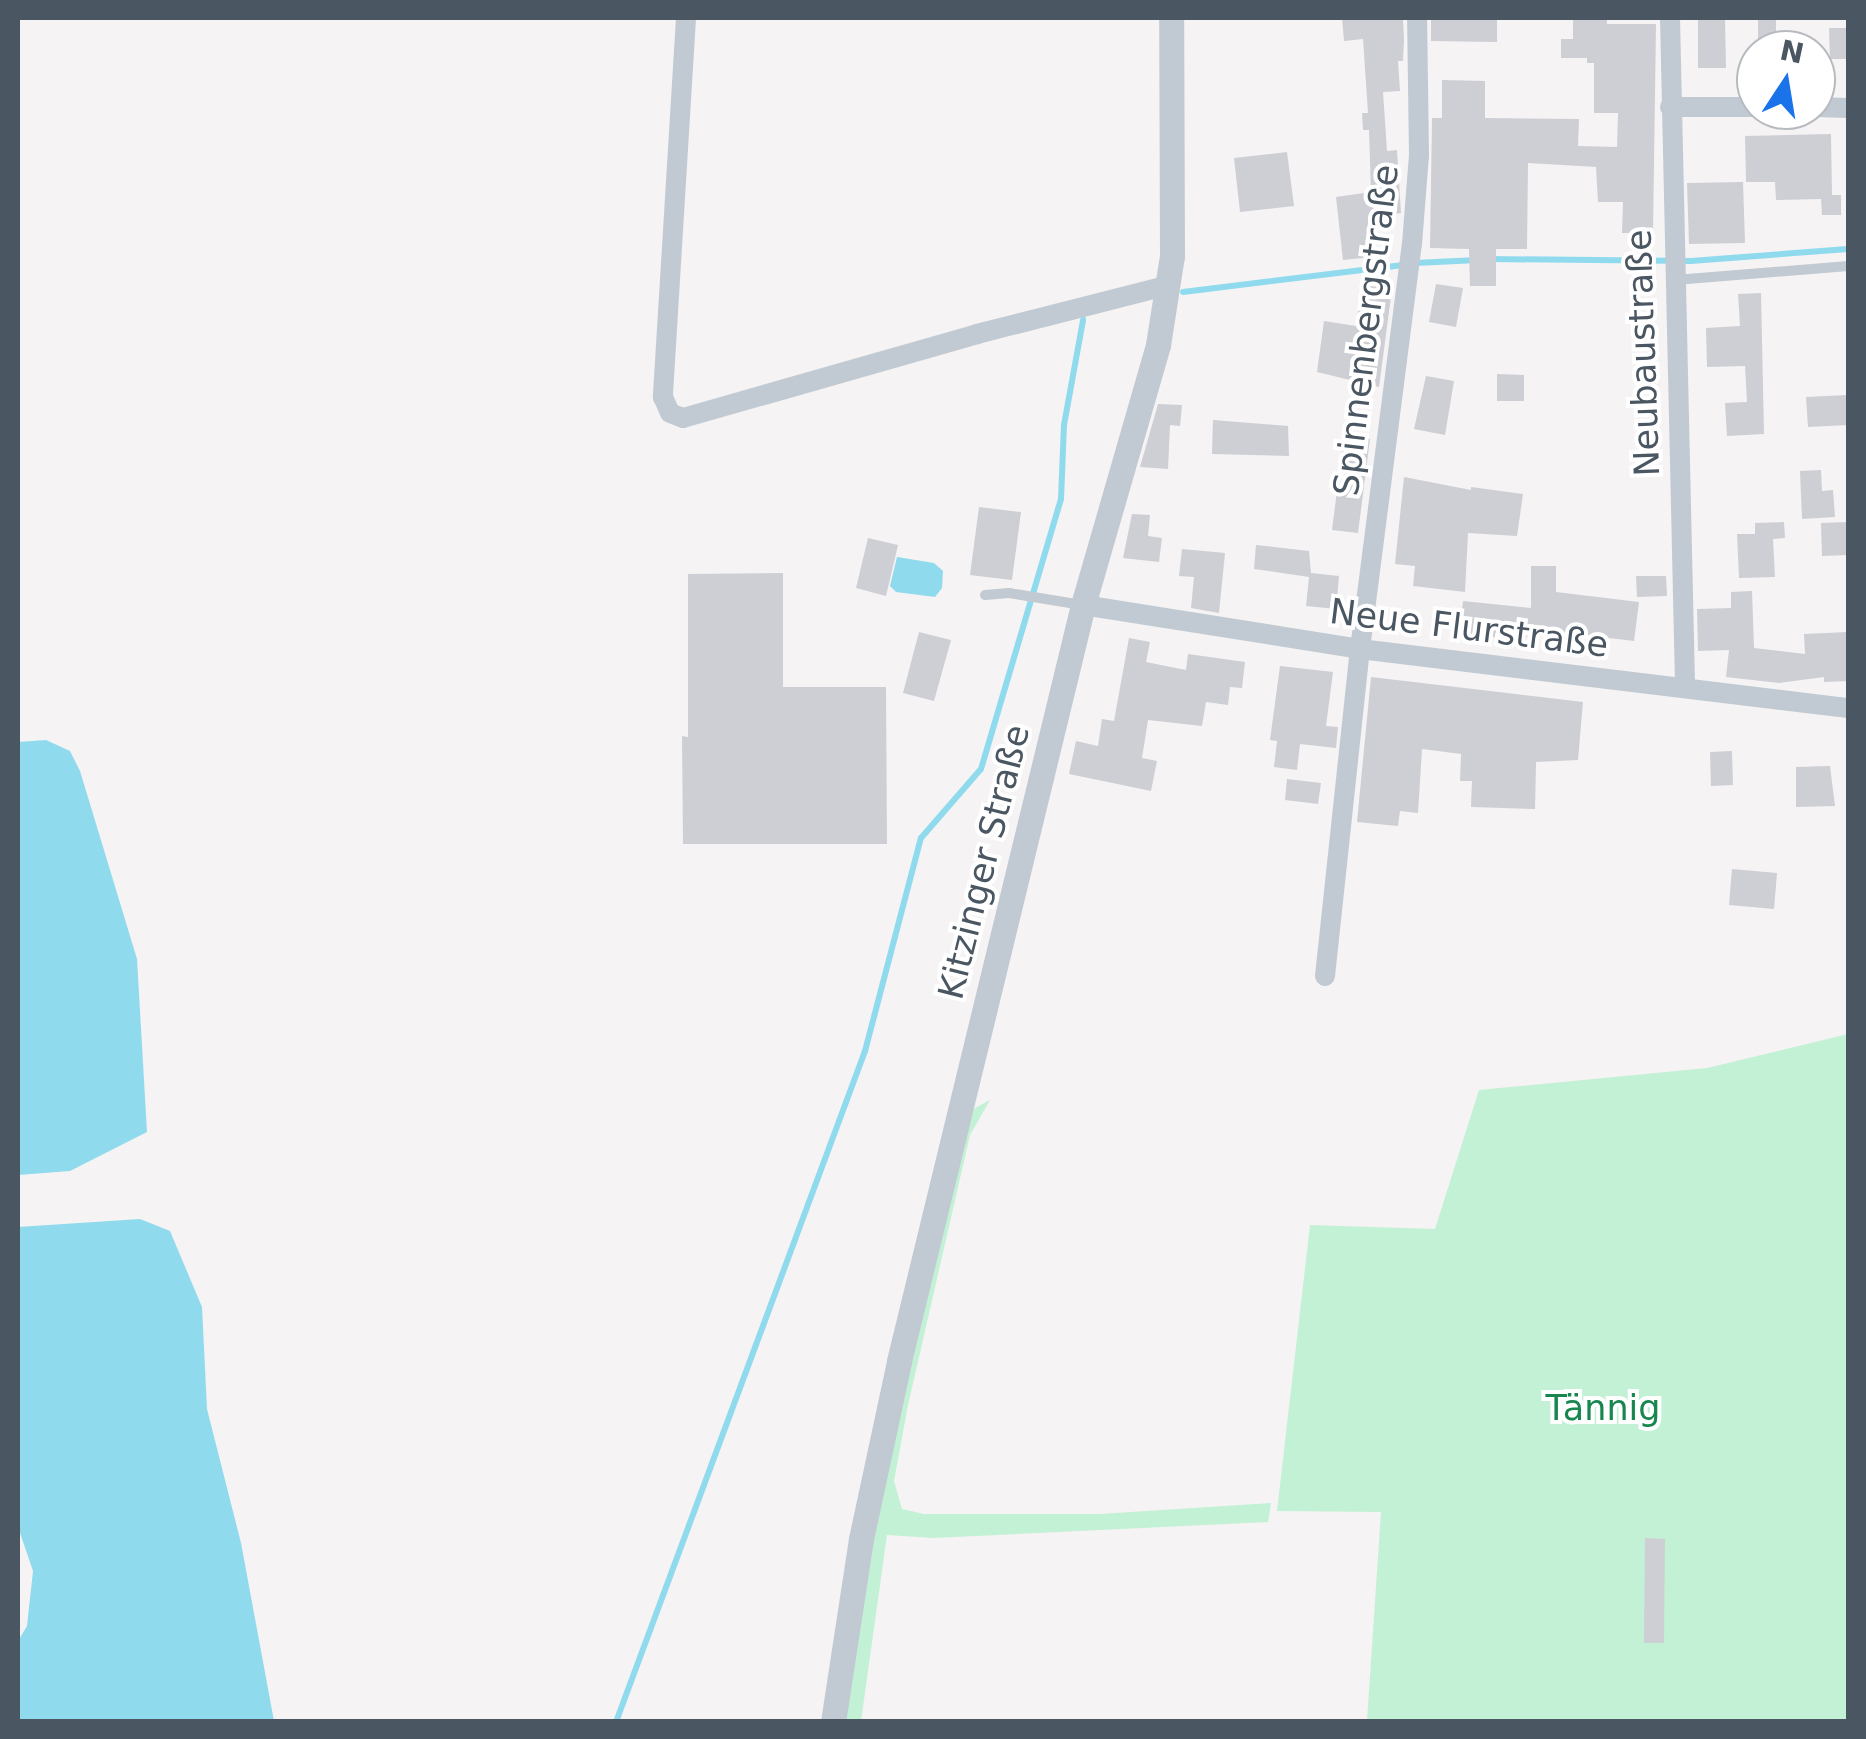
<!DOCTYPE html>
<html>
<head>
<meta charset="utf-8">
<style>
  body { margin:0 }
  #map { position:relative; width:1866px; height:1739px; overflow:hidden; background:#f5f3f3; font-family:"DejaVu Sans",sans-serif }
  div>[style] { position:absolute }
  .green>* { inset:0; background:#c3f1d5 }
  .water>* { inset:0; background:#90daee }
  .stream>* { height:6px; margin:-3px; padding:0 3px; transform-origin:3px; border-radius:3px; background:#90daee }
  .building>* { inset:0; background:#cdcfd5 }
  .service>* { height:10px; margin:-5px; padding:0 5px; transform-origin:5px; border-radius:5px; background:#c1cad2 }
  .minor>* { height:20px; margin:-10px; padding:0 10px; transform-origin:10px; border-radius:10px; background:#c1cad2 }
  .tertiary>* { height:25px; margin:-12.5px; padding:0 12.5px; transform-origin:12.5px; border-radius:12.5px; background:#c1cad2 }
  span { translate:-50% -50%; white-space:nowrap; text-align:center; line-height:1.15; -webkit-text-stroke:8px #fff; paint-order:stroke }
  .street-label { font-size:35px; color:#4a5661 }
  .park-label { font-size:35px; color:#17864f }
  .frame { position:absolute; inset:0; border:20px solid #4a5661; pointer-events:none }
  .north { position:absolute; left:1736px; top:30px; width:100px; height:100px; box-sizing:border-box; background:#fff; border:2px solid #b7bbc0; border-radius:50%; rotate:12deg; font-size:28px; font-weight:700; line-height:40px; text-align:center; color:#4a5661 }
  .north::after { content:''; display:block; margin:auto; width:35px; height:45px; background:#1a73e8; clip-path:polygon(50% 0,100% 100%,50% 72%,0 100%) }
</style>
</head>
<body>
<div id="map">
  <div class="green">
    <div style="clip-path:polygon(1848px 1034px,1848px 1721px,1367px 1721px,1381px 1512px,1277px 1511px,1310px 1225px,1435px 1229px,1479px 1090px,1707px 1068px)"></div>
    <div style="clip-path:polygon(990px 1100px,970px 1135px,908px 1405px,894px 1481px,902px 1509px,924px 1514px,1100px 1514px,1271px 1503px,1268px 1522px,934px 1538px,887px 1535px,861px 1721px,844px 1722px,884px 1463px,967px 1121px,975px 1108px)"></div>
  </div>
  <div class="water">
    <div style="clip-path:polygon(897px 557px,934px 563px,943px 571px,942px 588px,935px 597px,896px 592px,890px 586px)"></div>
    <div style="clip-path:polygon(46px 740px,70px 751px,80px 771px,137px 959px,147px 1132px,70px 1171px,18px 1175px,18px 742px)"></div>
    <div style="clip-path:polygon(140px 1219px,170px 1231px,202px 1307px,207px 1409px,241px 1543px,274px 1721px,18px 1721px,18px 1641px,27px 1626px,33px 1571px,18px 1527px,18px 1227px)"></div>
  </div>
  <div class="stream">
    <div style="left:1490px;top:259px;width:201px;rotate:0.6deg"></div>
    <div style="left:1691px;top:261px;width:157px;rotate:-4.4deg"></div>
    <div style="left:1415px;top:263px;width:63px;rotate:-2.7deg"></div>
    <div style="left:1183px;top:292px;width:222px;rotate:-7deg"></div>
    <div style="left:616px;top:1722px;width:716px;rotate:-69.64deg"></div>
    <div style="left:865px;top:1051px;width:220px;rotate:-75.3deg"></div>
    <div style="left:921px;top:838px;width:91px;rotate:-49deg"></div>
    <div style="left:981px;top:769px;width:282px;rotate:-73.5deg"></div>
    <div style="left:1061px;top:499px;width:74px;rotate:-87.7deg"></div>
    <div style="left:1064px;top:425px;width:107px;rotate:-79.7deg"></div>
  </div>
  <div class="building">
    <div style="clip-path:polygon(1342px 18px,1403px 18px,1404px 40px,1403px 61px,1398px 61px,1400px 91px,1383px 92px,1387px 151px,1397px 150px,1401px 213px,1368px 217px,1373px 257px,1343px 260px,1336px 197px,1371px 192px,1369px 130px,1363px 130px,1362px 113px,1368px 113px,1363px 39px,1344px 41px)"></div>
    <div style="clip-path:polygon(1431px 18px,1497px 18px,1497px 42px,1431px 41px)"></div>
    <div style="clip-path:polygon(1573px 18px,1607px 18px,1607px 24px,1656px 24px,1653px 233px,1622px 233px,1623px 202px,1598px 202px,1596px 167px,1528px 163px,1527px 249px,1496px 249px,1496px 286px,1470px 286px,1469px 249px,1430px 248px,1432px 118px,1442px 118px,1442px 80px,1485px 81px,1485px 118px,1579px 119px,1578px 146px,1617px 147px,1618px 113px,1594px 113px,1594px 63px,1587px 63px,1587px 58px,1561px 58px,1561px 39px,1573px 39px)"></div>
    <div style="clip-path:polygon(1698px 18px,1725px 18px,1726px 68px,1698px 68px)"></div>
    <div style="clip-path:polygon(1758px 20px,1776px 20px,1776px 50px,1758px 50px)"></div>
    <div style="clip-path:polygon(1829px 28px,1848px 28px,1848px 59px,1830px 59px)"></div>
    <div style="clip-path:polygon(1831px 134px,1832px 195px,1841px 195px,1841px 215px,1822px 215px,1821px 199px,1776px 200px,1775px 182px,1746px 182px,1745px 136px)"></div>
    <div style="clip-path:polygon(1287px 152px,1294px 206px,1240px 212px,1234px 158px)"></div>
    <div style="clip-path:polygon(1743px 182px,1745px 243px,1689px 244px,1687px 183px)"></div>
    <div style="clip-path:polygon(1436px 284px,1463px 288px,1456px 327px,1429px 322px)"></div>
    <div style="clip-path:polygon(1362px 285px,1392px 289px,1379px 387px,1317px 372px,1324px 321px,1356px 326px)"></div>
    <div style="clip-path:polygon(1761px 293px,1764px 434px,1727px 436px,1725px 403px,1747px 402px,1745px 366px,1707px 367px,1706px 328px,1740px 326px,1738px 294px)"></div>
    <div style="clip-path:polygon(1497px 374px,1524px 375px,1524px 401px,1497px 401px)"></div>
    <div style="clip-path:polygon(1426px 376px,1454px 381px,1445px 435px,1414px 429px)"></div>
    <div style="clip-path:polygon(1847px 395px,1848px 425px,1808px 427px,1806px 397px)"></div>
    <div style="clip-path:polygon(1158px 404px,1182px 405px,1180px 426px,1170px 425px,1168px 469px,1140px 467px)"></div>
    <div style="clip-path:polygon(1213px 420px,1288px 426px,1289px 456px,1212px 454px)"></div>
    <div style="clip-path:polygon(1344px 436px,1370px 439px,1358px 533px,1332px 530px)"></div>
    <div style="clip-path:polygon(1821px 470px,1822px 491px,1833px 490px,1835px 517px,1802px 519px,1800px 471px)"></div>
    <div style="clip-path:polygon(1404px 477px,1471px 490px,1471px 487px,1523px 494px,1517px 536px,1468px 533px,1465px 592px,1413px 586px,1415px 566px,1395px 564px)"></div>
    <div style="clip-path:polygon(979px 507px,1021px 512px,1012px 580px,970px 575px)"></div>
    <div style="clip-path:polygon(1132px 514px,1150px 515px,1148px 536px,1162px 538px,1159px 562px,1123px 558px)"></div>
    <div style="clip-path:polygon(1784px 522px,1785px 538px,1773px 539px,1775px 577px,1739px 578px,1737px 534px,1755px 534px,1755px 523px)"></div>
    <div style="clip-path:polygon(1848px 522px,1848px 555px,1822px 556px,1821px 523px)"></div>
    <div style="clip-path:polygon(868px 538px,898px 545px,886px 596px,856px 588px)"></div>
    <div style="clip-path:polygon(1256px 545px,1309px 551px,1311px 573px,1339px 576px,1336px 609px,1306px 606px,1309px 577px,1254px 569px)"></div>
    <div style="clip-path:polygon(1182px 549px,1225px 553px,1219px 613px,1191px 608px,1194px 577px,1179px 576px)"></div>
    <div style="clip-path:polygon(1531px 566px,1556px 566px,1556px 592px,1639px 602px,1634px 641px,1559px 632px,1559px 637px,1527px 633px,1526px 639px,1459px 635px,1463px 601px,1531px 608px)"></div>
    <div style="clip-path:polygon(783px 573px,783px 687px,886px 687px,887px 844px,683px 844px,682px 736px,688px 737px,688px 574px)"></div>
    <div style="clip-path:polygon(1636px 576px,1666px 576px,1667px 596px,1637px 597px)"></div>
    <div style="clip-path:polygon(1752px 591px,1754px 648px,1805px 654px,1804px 634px,1848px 632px,1848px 681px,1824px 682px,1824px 677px,1779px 683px,1726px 677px,1729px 650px,1698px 651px,1697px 609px,1731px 608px,1731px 592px)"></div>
    <div style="clip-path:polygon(919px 632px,951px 640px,934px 701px,903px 693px)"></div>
    <div style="clip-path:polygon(1129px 638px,1150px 642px,1146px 662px,1186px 670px,1188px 654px,1245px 662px,1242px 688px,1230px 687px,1228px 705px,1206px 702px,1202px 726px,1148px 720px,1142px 758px,1157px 761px,1151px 791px,1069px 774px,1076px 741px,1098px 746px,1102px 719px,1114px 721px)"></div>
    <div style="clip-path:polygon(1280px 666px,1333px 672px,1326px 726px,1338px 727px,1336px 748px,1300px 744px,1297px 770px,1274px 767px,1277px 741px,1270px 740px)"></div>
    <div style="clip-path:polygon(1371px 677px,1583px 702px,1578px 760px,1536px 762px,1535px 809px,1471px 807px,1472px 781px,1460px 781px,1461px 754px,1422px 749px,1418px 813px,1400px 811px,1398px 826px,1357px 822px)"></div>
    <div style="clip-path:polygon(1732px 751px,1733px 785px,1711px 786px,1710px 752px)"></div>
    <div style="clip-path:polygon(1830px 766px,1835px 806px,1796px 807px,1796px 767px)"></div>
    <div style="clip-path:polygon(1287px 779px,1321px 783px,1318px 804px,1285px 800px)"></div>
    <div style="clip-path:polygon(1732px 869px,1777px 873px,1774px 909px,1729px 905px)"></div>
    <div style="clip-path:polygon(1645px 1538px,1665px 1539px,1664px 1643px,1644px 1643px)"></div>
  </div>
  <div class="service">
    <div style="left:1675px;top:280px;width:174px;rotate:-4.6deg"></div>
    <div style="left:985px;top:595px;width:24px;rotate:-5deg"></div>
    <div style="left:1009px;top:593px;width:74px;rotate:9.3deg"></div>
  </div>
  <div class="minor">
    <div style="left:686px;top:18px;width:380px;rotate:93.5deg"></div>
    <div style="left:663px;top:397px;width:17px;rotate:66deg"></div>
    <div style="left:670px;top:413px;width:14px;rotate:21deg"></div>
    <div style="left:683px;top:418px;width:306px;rotate:-15.9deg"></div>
    <div style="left:977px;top:334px;width:198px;rotate:-14.3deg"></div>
    <div style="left:1670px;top:18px;width:668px;rotate:88.71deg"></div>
    <div style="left:1670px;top:107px;width:86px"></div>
    <div style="left:1816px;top:107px;width:32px;rotate:2deg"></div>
    <div style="left:1083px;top:605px;width:280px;rotate:9deg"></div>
    <div style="left:1360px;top:649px;width:492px;rotate:6.9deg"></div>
    <div style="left:1325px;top:976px;width:329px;rotate:-83.9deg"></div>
    <div style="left:1360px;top:649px;width:408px;rotate:-82.7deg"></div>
    <div style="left:1412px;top:244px;width:89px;rotate:-85.5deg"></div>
    <div style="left:1419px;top:155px;width:137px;rotate:-90.8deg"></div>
  </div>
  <div class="tertiary">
    <div style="left:833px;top:1722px;width:185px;rotate:-81.3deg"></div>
    <div style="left:861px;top:1539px;width:182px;rotate:-77.9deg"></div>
    <div style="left:899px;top:1361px;width:778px;rotate:-76.32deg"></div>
    <div style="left:1083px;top:605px;width:271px;rotate:-73.9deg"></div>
    <div style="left:1158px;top:345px;width:90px;rotate:-81.1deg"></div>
    <div style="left:1172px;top:256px;width:238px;rotate:-90.2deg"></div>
  </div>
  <div class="street-label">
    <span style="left:1366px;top:330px;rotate:-83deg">Spinnenbergstraße</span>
    <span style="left:1643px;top:353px;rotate:-92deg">Neubaustraße</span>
    <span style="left:1469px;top:628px;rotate:7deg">Neue Flurstraße</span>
    <span style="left:984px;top:862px;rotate:-76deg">Kitzinger Straße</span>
  </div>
  <div class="park-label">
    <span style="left:1603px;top:1408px">Tännig</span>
  </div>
  <div class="frame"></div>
  <div class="north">N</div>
</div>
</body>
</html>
